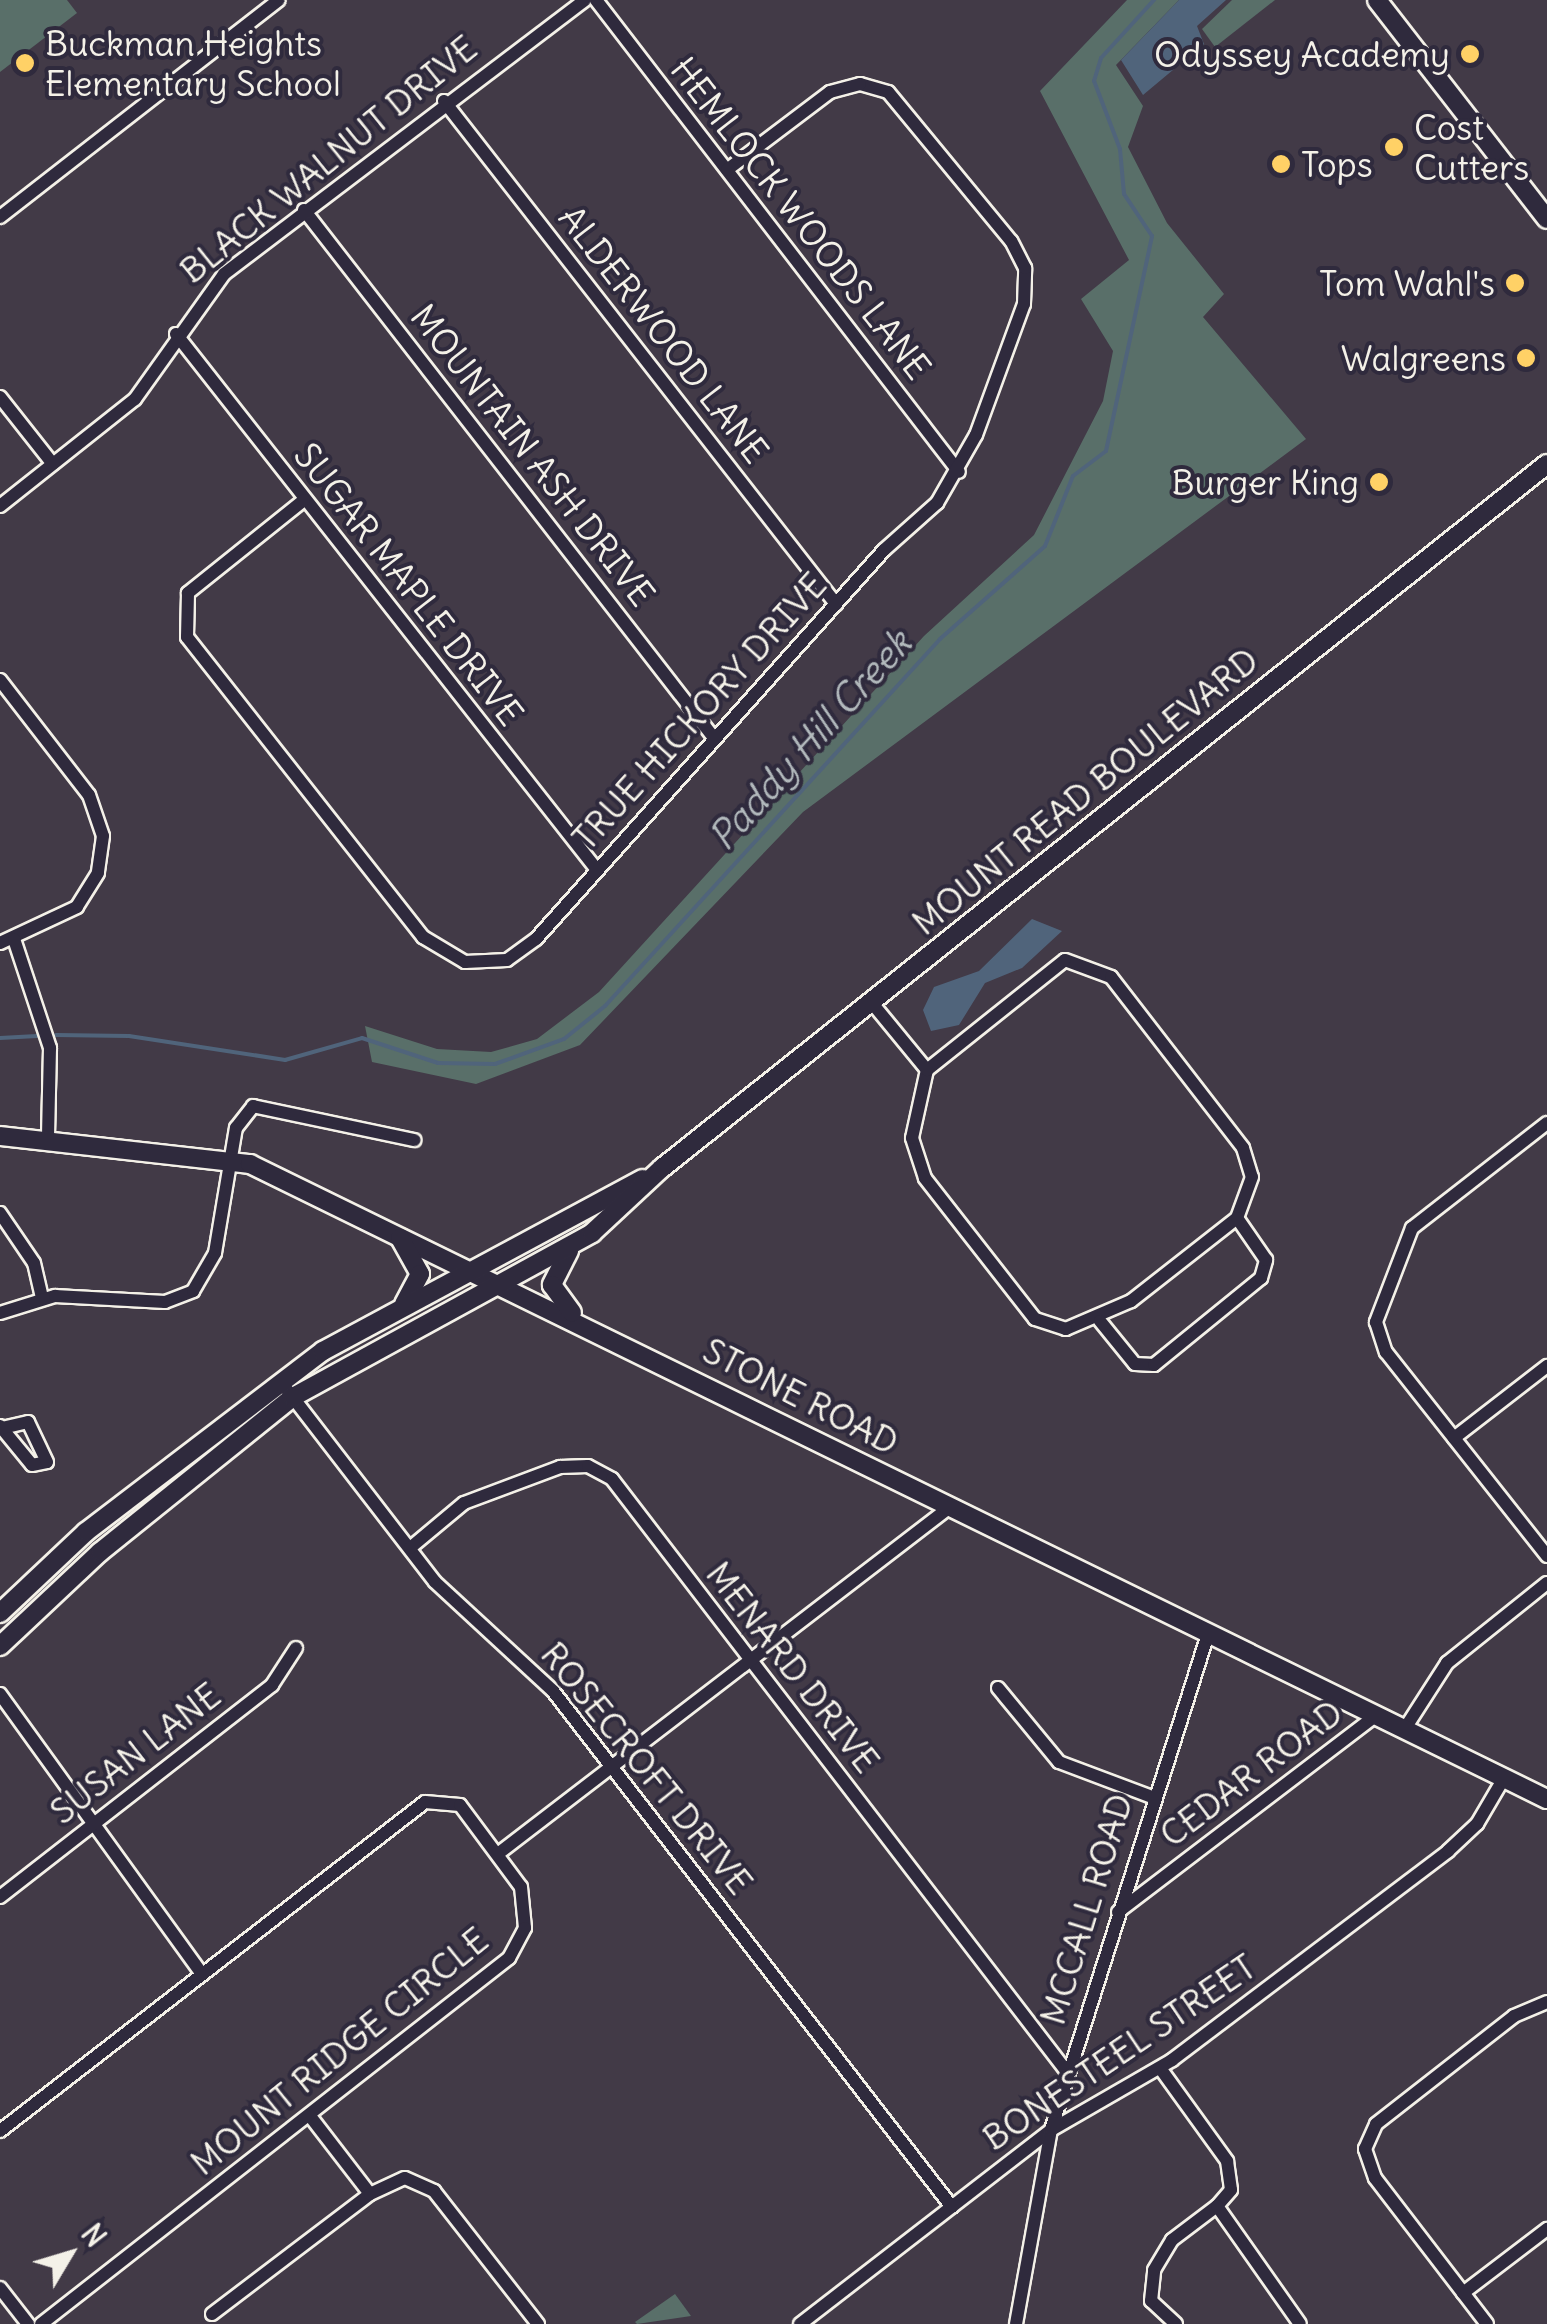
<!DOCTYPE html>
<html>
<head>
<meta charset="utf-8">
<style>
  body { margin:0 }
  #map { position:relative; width:1547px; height:2324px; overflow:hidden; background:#423a47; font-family:Delius,sans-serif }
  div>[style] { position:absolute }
  .green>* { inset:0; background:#596f69 }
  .water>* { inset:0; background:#50647b }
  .stream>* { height:4px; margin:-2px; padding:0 2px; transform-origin:2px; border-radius:2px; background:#50647b }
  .roads { filter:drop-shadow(2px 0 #f4f1e8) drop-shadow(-2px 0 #f4f1e8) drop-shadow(0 2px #f4f1e8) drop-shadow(0 -2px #f4f1e8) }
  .street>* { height:12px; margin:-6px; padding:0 6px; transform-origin:6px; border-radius:6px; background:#2f2a3d }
  .secondary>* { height:18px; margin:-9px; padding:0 9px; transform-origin:9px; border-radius:9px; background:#2f2a3d }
  .dots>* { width:28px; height:28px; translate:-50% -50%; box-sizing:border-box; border:5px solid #2f2a3d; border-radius:50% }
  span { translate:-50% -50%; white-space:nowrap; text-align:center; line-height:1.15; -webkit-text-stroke:8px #2f2a3d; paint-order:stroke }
  .poi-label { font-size:35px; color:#f4f1e8 }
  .left { translate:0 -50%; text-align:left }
  .right { translate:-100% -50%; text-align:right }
  .street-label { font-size:35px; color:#f4f1e8 }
  .water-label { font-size:38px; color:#b2b9bc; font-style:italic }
  .north { position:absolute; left:20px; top:2204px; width:100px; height:100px; -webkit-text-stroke:8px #2f2a3d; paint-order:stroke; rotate:52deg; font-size:28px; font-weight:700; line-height:40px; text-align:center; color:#f4f1e8 }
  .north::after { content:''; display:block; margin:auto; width:35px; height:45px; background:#f4f1e8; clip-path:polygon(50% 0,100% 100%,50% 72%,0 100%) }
</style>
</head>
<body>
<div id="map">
  <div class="green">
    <div style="clip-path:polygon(0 0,67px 0,77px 13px,0 72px)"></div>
    <div style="clip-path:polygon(1127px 0,1179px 0,1116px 65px,1143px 106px,1128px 147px,1167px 223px,1224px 294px,1203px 317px,1306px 439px,803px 812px,580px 1045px,476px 1084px,372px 1062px,365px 1026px,437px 1049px,491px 1052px,537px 1039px,599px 992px,924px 636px,1034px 535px,1103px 401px,1113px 351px,1081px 299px,1129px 260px,1040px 91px)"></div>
    <div style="clip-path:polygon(1232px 0,1275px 0,1215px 47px,1202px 29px)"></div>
    <div style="clip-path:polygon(675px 2294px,691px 2316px,637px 2324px,635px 2322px)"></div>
  </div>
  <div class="water">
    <div style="clip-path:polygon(1179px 0,1226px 0,1197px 26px,1204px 44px,1143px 95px,1121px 60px)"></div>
    <div style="clip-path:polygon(1032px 919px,1062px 931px,1022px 968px,985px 983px,959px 1025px,931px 1031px,923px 1010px,934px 987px,979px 971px)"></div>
  </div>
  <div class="stream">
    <div style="left:56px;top:1035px;width:73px;rotate:0.8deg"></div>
    <div style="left:129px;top:1036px;width:158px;rotate:8.7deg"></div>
    <div style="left:285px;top:1060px;width:80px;rotate:-15.9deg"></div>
    <div style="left:362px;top:1038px;width:80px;rotate:18.2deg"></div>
    <div style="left:438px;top:1063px;width:57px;rotate:1deg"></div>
    <div style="left:495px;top:1064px;width:73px;rotate:-19.9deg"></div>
    <div style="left:564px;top:1039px;width:53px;rotate:-38.8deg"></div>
    <div style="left:605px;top:1006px;width:497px;rotate:-47.6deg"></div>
    <div style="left:940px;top:639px;width:140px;rotate:-41.5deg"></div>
    <div style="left:1045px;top:546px;width:75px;rotate:-68.2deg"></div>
    <div style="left:1073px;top:476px;width:41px;rotate:-37.1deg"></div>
    <div style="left:1106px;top:451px;width:220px;rotate:-77.9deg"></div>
    <div style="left:1152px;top:236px;width:50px;rotate:-123.7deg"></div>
    <div style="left:1124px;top:194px;width:45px;rotate:-95.1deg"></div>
    <div style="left:1120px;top:149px;width:73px;rotate:-110.9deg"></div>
    <div style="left:1094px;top:81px;width:24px;rotate:-73deg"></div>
    <div style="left:1101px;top:58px;width:79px;rotate:-47.6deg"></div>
    <div style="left:0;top:1038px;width:37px;rotate:-3deg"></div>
  </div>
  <div class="roads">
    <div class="street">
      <div style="left:596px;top:0;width:595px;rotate:52.44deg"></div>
      <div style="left:444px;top:101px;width:638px;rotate:52.07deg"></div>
      <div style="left:304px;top:210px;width:668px;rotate:52.17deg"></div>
      <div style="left:0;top:217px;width:353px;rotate:-37.9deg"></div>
      <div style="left:176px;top:334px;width:682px;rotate:51.85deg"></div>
      <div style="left:0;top:397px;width:85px;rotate:51.7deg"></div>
      <div style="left:304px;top:500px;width:149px;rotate:141.3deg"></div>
      <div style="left:188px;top:593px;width:44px;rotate:91.3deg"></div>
      <div style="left:187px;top:637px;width:382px;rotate:51.8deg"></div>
      <div style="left:423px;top:937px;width:49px;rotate:30.8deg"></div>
      <div style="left:465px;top:962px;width:42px;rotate:-2.7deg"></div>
      <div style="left:507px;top:960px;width:36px;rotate:-36deg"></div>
      <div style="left:536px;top:939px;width:522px;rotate:-48.18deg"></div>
      <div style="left:884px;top:550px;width:71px;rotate:-41.6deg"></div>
      <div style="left:937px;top:503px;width:78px;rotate:-60.2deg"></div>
      <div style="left:976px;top:435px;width:140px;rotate:-69.9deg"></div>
      <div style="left:1024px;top:304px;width:36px;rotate:-88deg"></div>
      <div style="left:1025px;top:268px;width:30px;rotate:-117deg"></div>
      <div style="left:1011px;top:241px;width:193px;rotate:-129.5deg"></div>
      <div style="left:888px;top:92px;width:29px;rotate:-164deg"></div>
      <div style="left:860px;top:84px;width:31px;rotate:165deg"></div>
      <div style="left:830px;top:92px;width:129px;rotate:142.9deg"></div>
      <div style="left:0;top:506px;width:172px;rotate:-38.4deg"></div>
      <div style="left:135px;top:399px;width:153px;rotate:-54.5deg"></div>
      <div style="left:224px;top:274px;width:453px;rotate:-37.2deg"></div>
      <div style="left:0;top:680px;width:145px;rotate:52.3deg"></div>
      <div style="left:89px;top:795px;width:43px;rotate:71.1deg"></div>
      <div style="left:103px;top:836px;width:37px;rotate:98deg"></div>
      <div style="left:98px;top:873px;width:40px;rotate:122deg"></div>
      <div style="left:77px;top:907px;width:85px;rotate:154.9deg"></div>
      <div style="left:14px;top:939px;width:115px;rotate:71.7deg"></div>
      <div style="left:50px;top:1048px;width:91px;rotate:91.3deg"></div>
      <div style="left:1065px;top:960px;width:49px;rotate:20.3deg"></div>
      <div style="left:1111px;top:977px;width:216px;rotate:52.3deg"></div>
      <div style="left:1243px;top:1148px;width:30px;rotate:73deg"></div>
      <div style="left:1252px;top:1177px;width:44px;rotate:110.1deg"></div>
      <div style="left:1237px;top:1218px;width:135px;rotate:141.9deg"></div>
      <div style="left:1131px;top:1301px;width:71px;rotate:156.7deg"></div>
      <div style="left:1066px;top:1329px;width:33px;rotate:-162deg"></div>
      <div style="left:1035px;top:1319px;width:179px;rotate:-128deg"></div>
      <div style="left:925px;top:1178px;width:42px;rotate:-108deg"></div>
      <div style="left:912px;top:1138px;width:70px;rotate:-77.6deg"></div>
      <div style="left:927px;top:1070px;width:176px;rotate:-38.6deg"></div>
      <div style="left:872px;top:1003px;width:87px;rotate:50.6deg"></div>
      <div style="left:1547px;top:1123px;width:171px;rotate:142.1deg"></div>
      <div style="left:1412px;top:1228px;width:101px;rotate:111deg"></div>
      <div style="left:1376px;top:1322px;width:32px;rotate:72deg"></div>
      <div style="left:1386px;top:1352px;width:260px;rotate:51.7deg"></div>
      <div style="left:0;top:1213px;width:60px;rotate:55.8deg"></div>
      <div style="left:34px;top:1263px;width:36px;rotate:77deg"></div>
      <div style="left:0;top:1313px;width:58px;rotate:-17.2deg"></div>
      <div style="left:55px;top:1296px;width:110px;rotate:3.1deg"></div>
      <div style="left:165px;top:1302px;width:30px;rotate:-21deg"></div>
      <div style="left:193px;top:1291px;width:44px;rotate:-59.9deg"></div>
      <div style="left:215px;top:1253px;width:127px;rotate:-80.5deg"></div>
      <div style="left:236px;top:1128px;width:28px;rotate:-52deg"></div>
      <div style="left:253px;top:1106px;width:165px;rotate:11.9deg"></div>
      <div style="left:1100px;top:1321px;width:55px;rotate:50.9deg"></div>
      <div style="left:1135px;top:1364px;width:19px;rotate:3deg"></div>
      <div style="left:1154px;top:1365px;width:138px;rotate:-39.1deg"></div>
      <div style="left:1261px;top:1278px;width:19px;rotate:-74deg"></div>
      <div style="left:1266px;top:1260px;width:51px;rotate:-124.6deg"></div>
      <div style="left:281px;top:1382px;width:252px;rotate:52.4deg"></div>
      <div style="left:435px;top:1582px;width:161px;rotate:42.7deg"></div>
      <div style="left:553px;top:1691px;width:652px;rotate:52.29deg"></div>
      <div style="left:0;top:1426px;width:50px;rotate:50.6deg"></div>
      <div style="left:32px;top:1465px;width:15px;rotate:-11deg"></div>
      <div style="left:47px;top:1462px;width:44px;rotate:-115.4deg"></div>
      <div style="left:28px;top:1422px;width:27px;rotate:167deg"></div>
      <div style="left:1454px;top:1438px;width:118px;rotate:-37.7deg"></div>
      <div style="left:410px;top:1548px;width:70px;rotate:-39.8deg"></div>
      <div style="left:464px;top:1503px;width:103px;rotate:-20.6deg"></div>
      <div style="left:560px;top:1467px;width:28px;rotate:-2deg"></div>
      <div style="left:588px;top:1466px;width:27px;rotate:28deg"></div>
      <div style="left:612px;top:1479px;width:747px;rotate:52.5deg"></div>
      <div style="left:998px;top:1688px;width:96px;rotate:50.5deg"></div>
      <div style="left:1059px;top:1762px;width:99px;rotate:20.6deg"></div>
      <div style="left:0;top:1694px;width:342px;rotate:54.2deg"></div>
      <div style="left:1404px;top:1730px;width:80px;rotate:-57.3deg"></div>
      <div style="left:1447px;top:1663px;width:128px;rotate:-38.7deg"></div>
      <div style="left:499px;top:1853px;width:568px;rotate:-37.49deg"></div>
      <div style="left:0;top:1897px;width:345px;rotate:-37.9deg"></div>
      <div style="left:272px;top:1685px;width:44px;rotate:-57deg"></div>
      <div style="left:1118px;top:1912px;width:323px;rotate:-37.3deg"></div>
      <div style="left:1160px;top:2068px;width:115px;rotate:54.2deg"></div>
      <div style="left:1227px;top:2161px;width:29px;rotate:82deg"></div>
      <div style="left:1231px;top:2190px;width:21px;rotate:131deg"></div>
      <div style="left:310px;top:2116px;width:98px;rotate:52.4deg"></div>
      <div style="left:0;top:2131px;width:537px;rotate:-37.74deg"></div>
      <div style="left:425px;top:1802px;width:35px;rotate:5deg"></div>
      <div style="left:460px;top:1805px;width:102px;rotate:53.4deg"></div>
      <div style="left:521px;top:1887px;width:41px;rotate:84.4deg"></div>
      <div style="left:525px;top:1928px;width:34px;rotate:118deg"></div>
      <div style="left:509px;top:1958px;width:594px;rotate:141.97deg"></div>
      <div style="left:0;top:2288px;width:46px;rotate:52.1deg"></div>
      <div style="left:1463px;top:2293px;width:106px;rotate:-37.3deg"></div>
      <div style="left:212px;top:2314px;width:198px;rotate:-37.2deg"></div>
      <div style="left:370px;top:2194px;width:38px;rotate:-25deg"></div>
      <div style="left:405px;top:2178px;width:32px;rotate:24deg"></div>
      <div style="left:434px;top:2191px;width:169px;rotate:52deg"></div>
      <div style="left:800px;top:2324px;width:317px;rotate:-37.7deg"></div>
      <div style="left:1051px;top:2130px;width:140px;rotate:-30deg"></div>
      <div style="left:1172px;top:2060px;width:346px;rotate:-37.1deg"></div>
      <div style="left:1448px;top:1851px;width:40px;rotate:-43deg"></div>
      <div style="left:1477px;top:1824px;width:53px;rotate:-59.6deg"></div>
      <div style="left:1016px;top:2324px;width:197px;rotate:-79.8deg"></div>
      <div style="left:1051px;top:2130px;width:520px;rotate:-72.44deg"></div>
      <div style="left:1176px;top:2324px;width:34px;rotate:-137deg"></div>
      <div style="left:1151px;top:2301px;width:31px;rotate:-84deg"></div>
      <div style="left:1154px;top:2270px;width:35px;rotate:-59deg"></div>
      <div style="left:1172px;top:2240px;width:56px;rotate:-37.1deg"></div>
      <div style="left:1217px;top:2206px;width:144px;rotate:54.9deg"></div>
      <div style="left:1487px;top:2324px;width:184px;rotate:-127.5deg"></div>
      <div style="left:1375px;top:2178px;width:31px;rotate:-109deg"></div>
      <div style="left:1365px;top:2149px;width:27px;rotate:-66deg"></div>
      <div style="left:1376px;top:2124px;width:175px;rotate:-38deg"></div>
      <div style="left:1514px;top:2016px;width:36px;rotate:-23deg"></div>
    </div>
    <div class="secondary">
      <div style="left:1377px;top:0;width:277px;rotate:52.2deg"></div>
      <div style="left:0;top:1136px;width:252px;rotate:6.4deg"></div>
      <div style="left:250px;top:1164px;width:1444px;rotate:26.09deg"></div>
      <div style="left:400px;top:1238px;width:41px;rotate:60.9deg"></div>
      <div style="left:420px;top:1274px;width:34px;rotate:118deg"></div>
      <div style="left:569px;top:1251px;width:38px;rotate:117deg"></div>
      <div style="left:552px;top:1285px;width:34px;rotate:54deg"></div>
      <div style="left:0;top:1613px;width:118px;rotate:-43.3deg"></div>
      <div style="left:86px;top:1532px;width:298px;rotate:-37.4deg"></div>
      <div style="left:323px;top:1351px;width:363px;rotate:-28.3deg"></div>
      <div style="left:0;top:1646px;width:137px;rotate:-43.2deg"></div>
      <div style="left:100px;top:1552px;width:248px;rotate:-38.8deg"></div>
      <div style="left:293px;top:1397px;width:341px;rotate:-28.7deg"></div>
      <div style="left:592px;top:1233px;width:96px;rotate:-42.9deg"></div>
      <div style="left:662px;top:1168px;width:1131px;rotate:-38.5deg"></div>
    </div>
  </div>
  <div class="dots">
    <div style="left:1470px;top:54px;background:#ffd166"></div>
    <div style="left:25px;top:63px;background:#ffd166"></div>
    <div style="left:1394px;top:147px;background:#ffd166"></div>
    <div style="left:1281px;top:164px;background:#ffd166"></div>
    <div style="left:1515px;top:283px;background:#ffd166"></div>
    <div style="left:1526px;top:358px;background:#ffd166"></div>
    <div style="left:1379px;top:482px;background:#ffd166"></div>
  </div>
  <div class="poi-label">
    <span class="left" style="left:45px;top:63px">Buckman Heights<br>Elementary School</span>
    <span class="right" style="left:1450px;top:54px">Odyssey Academy</span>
    <span class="left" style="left:1414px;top:147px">Cost<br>Cutters</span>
    <span class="left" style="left:1301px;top:164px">Tops</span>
    <span class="right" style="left:1495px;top:283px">Tom Wahl's</span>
    <span class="right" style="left:1506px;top:358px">Walgreens</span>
    <span class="right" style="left:1359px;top:482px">Burger King</span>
  </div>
  <div class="street-label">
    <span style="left:328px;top:159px;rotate:-39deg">BLACK WALNUT DRIVE</span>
    <span style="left:801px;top:218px;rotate:52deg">HEMLOCK WOODS LANE</span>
    <span style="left:664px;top:334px;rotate:52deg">ALDERWOOD LANE</span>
    <span style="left:533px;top:455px;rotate:52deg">MOUNTAIN ASH DRIVE</span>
    <span style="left:409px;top:584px;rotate:52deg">SUGAR MAPLE DRIVE</span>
    <span style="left:699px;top:711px;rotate:-48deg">TRUE HICKORY DRIVE</span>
    <span style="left:1085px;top:791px;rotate:-39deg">MOUNT READ BOULEVARD</span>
    <span style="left:801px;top:1396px;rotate:27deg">STONE ROAD</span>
    <span style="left:793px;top:1667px;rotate:52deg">MENARD DRIVE</span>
    <span style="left:135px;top:1753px;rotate:-38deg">SUSAN LANE</span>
    <span style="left:647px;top:1768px;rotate:51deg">ROSECROFT DRIVE</span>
    <span style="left:1251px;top:1773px;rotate:-37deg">CEDAR ROAD</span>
    <span style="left:1086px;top:1909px;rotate:-73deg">MCCALL ROAD</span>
    <span style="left:339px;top:2051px;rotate:-39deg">MOUNT RIDGE CIRCLE</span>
    <span style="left:1119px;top:2052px;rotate:-34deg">BONESTEEL STREET</span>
  </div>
  <div class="water-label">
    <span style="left:810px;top:740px;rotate:-48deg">Paddy Hill Creek</span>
  </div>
  <div class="north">N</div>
</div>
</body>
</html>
